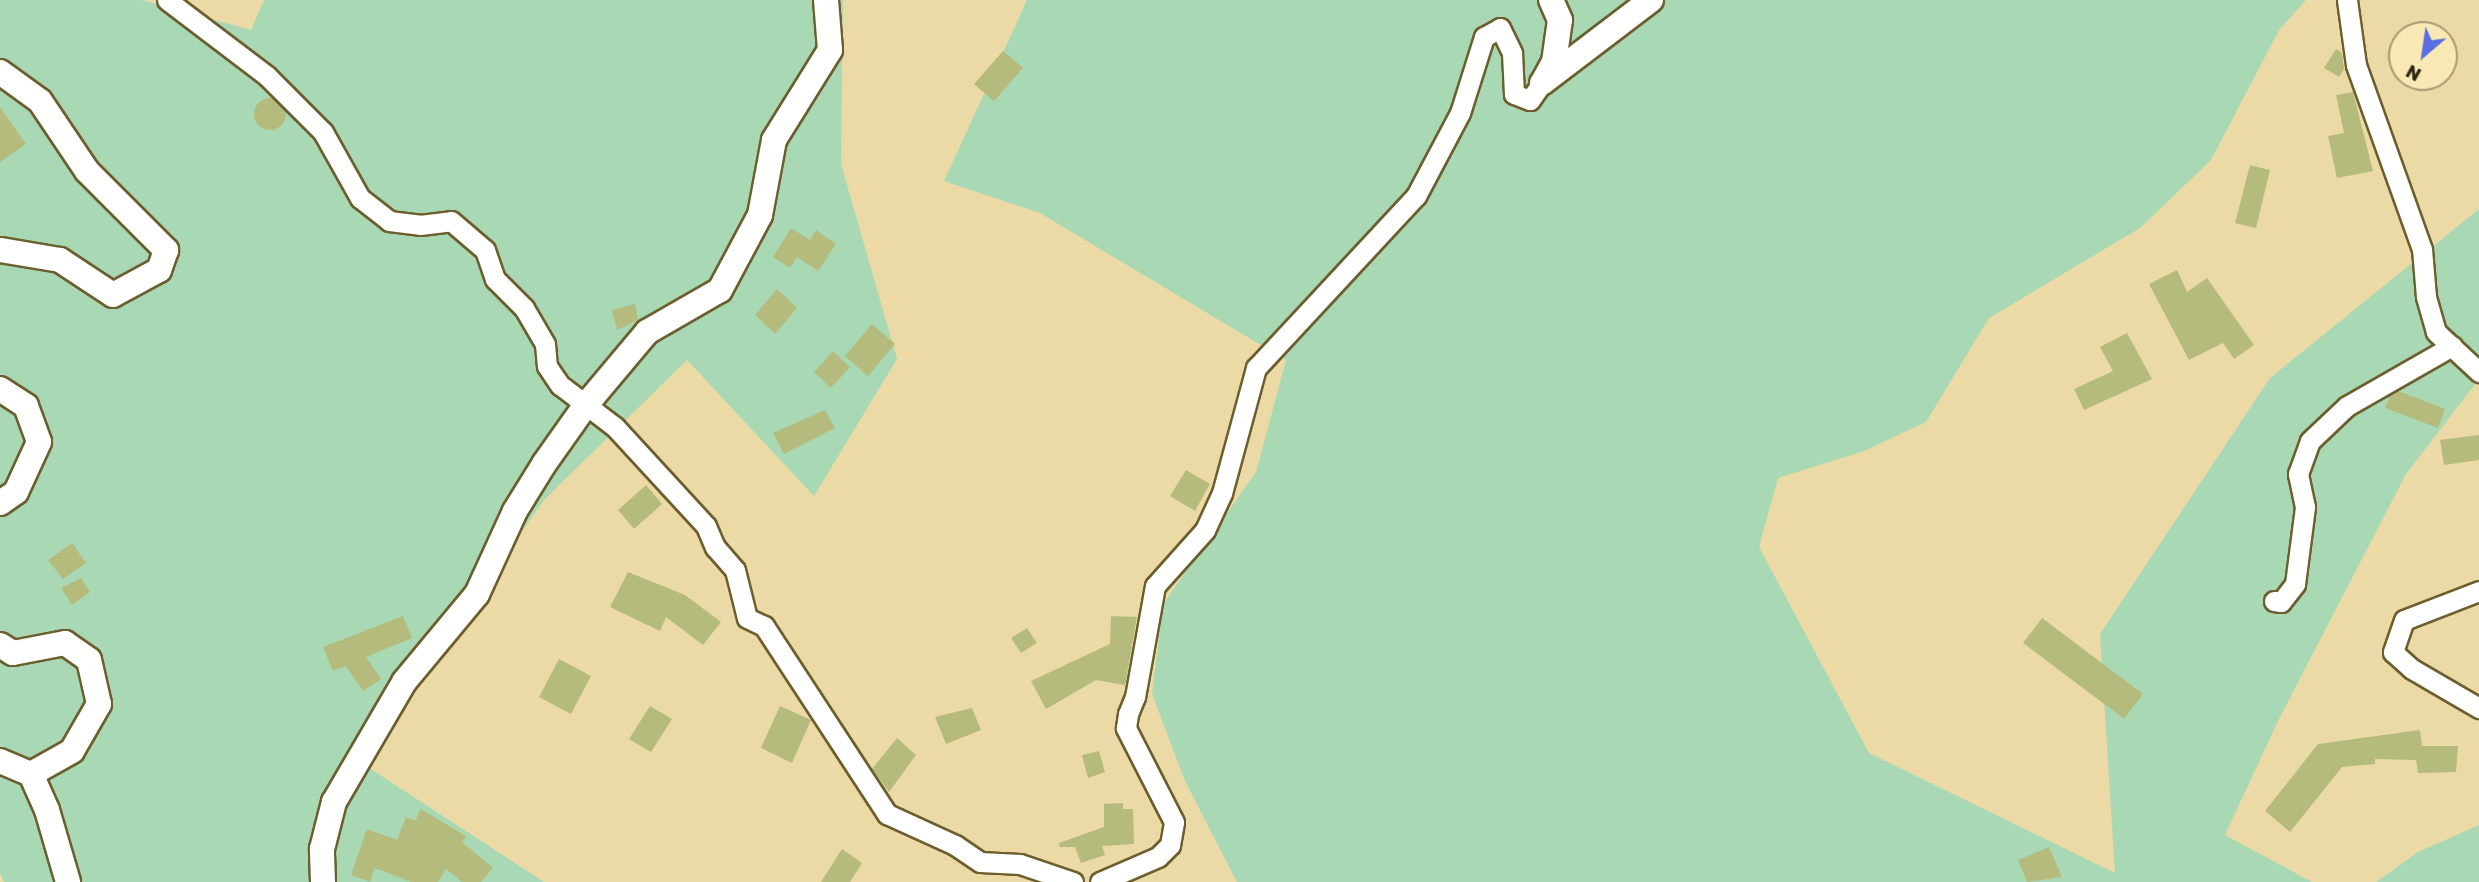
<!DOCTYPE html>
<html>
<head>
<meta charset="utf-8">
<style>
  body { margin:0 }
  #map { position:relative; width:2479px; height:882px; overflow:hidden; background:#ebdaa6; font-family:Rubik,sans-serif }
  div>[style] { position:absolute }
  .green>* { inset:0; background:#a9d8b5 }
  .building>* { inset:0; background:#b5bb7c }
  .round { border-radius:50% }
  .roads { filter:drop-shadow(2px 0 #6d5e2e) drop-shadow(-2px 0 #6d5e2e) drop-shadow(0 2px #6d5e2e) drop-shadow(0 -2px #6d5e2e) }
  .minor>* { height:19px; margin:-9.5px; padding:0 9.5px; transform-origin:9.5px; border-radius:9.5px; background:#fff }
  .tertiary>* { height:24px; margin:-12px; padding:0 12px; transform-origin:12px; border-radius:12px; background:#fff }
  span { translate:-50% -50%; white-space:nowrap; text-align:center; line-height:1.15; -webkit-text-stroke:5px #f8e8b3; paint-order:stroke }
  .north { position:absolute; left:2388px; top:21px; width:70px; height:70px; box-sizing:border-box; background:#f8e8b3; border:2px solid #a79a73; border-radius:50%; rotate:209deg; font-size:19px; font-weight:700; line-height:28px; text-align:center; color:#2d2612 }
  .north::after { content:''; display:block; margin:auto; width:24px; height:32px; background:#5a6ee4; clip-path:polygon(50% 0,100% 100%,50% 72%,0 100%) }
</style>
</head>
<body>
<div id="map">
  <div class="green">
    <div style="clip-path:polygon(0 0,142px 0,251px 30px,264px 0,843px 0,841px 164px,897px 359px,814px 496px,687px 360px,545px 499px,357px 760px,544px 882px,4px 882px,0 873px)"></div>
    <div style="clip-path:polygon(1027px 0,2306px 0,2279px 30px,2211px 160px,2140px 228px,1989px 318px,1926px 422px,1864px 451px,1778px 478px,1759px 547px,1869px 753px,2115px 873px,2100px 634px,2270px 378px,2479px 209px,2479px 379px,2406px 474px,2278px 721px,2225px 835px,2312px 882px,1237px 882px,1185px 781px,1152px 694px,1163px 604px,1256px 472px,1286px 360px,1040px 213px,944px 181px)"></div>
    <div style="clip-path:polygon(2479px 825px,2479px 882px,2376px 882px,2418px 852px)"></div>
  </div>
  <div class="building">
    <div style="clip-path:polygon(2336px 49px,2342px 53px,2344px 69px,2339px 77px,2324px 68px)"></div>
    <div style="clip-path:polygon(1003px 51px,1023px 68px,994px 101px,974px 84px)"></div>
    <div style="clip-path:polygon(2353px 92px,2373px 171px,2337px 178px,2328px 136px,2344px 133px,2336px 95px)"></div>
    <div class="round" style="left:254px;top:98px;width:32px;height:32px"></div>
    <div style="clip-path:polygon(0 107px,26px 144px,0 162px)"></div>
    <div style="clip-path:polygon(2250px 165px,2270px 170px,2256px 228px,2235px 223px)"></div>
    <div style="clip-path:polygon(791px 228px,810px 240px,816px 230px,836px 244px,818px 271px,797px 257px,790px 268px,773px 257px)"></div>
    <div style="clip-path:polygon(2177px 270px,2187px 292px,2207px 278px,2254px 345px,2234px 359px,2223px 343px,2189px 360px,2149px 284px)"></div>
    <div style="clip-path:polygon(777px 289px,797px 308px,775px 334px,755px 315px)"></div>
    <div style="clip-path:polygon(635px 304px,638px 320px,617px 330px,612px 310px)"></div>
    <div style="clip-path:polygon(872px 324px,895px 344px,868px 376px,845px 356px)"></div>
    <div style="clip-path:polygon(2127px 333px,2152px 379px,2084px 410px,2074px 389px,2113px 371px,2100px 347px)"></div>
    <div style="clip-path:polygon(833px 351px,850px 367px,831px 388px,814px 372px)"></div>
    <div style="clip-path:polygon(2398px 391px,2445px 409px,2438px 428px,2385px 408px,2390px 396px)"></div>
    <div style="clip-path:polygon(825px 410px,835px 428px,784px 454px,773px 433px)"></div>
    <div style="clip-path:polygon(2479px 435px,2479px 460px,2444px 465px,2440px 440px)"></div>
    <div style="clip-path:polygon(1186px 470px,1210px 484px,1195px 511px,1170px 496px)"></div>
    <div style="clip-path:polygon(646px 485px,662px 504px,634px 529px,618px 510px)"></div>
    <div style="clip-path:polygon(72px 543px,86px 563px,63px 579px,48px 560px)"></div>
    <div style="clip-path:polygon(628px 572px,685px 595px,721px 622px,703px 645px,666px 617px,660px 631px,610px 607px)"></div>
    <div style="clip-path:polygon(81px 578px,90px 592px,72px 605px,61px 588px)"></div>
    <div style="clip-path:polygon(403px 616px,412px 638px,366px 657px,381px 679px,363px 691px,346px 666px,333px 671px,323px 647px)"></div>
    <div style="clip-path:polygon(1111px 616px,1137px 617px,1125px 685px,1096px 680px,1046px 709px,1031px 681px,1110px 644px)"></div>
    <div style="clip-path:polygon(2042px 618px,2143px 694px,2124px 719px,2023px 643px)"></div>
    <div style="clip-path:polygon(1027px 628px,1037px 643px,1021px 653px,1011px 638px)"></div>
    <div style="clip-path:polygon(559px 659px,591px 676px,571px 714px,539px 697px)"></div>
    <div style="clip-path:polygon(650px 706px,672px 719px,651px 752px,629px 739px)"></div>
    <div style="clip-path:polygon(780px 706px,811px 720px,792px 763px,761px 748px)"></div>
    <div style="clip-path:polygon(972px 708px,981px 730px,946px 744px,935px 717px)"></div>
    <div style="clip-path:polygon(2420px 730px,2422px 746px,2458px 746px,2456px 772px,2418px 773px,2416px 760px,2375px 759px,2375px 764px,2342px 767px,2290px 832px,2265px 811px,2318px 744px)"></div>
    <div style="clip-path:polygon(897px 738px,916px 755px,889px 792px,872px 769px)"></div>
    <div style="clip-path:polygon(1099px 751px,1105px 772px,1088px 778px,1082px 755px)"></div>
    <div style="clip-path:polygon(1123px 803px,1123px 809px,1133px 809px,1134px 844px,1102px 846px,1105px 855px,1081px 863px,1075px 847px,1060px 847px,1059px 843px,1104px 827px,1104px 804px)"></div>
    <div style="clip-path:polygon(421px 809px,466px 836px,462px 842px,493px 868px,481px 882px,462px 882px,446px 869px,438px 882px,411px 882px,375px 868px,370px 882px,351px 875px,367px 829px,397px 840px,406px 817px,415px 821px)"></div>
    <div style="clip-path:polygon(2049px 847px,2062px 877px,2027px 882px,2018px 860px)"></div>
    <div style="clip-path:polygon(842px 849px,862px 863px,850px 882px,821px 882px)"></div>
  </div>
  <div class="roads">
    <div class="minor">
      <div style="left:167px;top:0;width:126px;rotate:37.2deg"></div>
      <div style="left:267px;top:76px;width:79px;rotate:45deg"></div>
      <div style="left:323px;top:132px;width:76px;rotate:60.7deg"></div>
      <div style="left:360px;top:198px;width:37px;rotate:38deg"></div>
      <div style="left:389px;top:221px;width:31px;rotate:7deg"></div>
      <div style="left:420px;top:225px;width:31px;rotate:-7deg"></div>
      <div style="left:451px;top:221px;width:45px;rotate:40.5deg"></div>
      <div style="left:485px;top:250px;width:31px;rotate:71deg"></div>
      <div style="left:495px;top:279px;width:41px;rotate:45deg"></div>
      <div style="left:524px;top:308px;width:42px;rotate:59.7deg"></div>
      <div style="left:545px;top:344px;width:22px;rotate:85deg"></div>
      <div style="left:547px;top:366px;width:23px;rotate:56deg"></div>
      <div style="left:560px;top:385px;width:69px;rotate:37.4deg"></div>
      <div style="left:615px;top:427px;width:134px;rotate:47.4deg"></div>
      <div style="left:706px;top:526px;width:23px;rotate:67deg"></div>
      <div style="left:715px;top:547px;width:30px;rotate:49deg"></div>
      <div style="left:735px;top:570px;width:49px;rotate:76deg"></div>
      <div style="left:747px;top:618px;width:19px;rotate:25deg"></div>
      <div style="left:764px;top:626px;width:225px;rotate:56.8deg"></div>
      <div style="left:887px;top:814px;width:75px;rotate:24.5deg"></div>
      <div style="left:955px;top:845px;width:30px;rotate:34deg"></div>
      <div style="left:980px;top:862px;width:40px;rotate:2.9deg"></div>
      <div style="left:1020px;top:864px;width:56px;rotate:18.8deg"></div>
      <div style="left:2347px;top:0;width:66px;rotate:82.1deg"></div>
      <div style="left:2356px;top:65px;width:195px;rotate:70.3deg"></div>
      <div style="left:2422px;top:249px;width:48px;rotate:85.2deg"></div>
      <div style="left:2426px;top:297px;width:36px;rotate:74deg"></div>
      <div style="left:2436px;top:332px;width:59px;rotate:42.9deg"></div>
      <div style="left:2479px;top:591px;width:80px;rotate:158.9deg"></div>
      <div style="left:2404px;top:620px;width:34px;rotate:109deg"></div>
      <div style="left:2393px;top:652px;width:25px;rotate:42deg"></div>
      <div style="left:2412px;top:669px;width:78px;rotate:30.2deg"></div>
      <div style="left:2274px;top:601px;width:7px;rotate:8deg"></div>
      <div style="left:2281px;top:602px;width:23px;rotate:-52deg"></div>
      <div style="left:2295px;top:584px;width:78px;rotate:-82.6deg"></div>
      <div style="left:2305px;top:507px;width:34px;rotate:-102deg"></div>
      <div style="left:2298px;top:474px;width:35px;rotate:-70deg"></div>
      <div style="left:2310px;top:441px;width:51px;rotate:-43.4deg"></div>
      <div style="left:2347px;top:406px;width:121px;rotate:-29.7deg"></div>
      <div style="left:1100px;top:882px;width:63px;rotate:-23.3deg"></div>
      <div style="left:1158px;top:857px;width:17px;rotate:-45deg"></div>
      <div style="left:1170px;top:845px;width:23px;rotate:-80deg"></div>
      <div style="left:1174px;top:822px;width:106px;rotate:-117.1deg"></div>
      <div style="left:1126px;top:728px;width:14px;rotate:-82deg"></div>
      <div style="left:1128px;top:714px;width:18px;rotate:-68deg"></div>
      <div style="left:1135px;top:697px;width:113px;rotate:-79.8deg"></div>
      <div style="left:1155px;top:586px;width:75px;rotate:-48.2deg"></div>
      <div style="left:1205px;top:530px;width:41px;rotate:-65.3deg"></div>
      <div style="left:1222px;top:493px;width:130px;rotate:-74.8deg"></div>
      <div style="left:1256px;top:368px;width:235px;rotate:-47.1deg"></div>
      <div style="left:1416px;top:196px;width:94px;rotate:-62.1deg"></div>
      <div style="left:1460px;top:113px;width:80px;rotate:-72.5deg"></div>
      <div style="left:1484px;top:37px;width:18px;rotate:-29deg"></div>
      <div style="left:1500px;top:28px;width:28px;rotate:64deg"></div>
      <div style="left:1512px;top:53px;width:41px;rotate:87.2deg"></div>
      <div style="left:1514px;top:94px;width:17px;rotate:21deg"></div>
      <div style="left:1530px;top:100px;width:21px;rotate:-55deg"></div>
    </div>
    <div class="tertiary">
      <div style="left:0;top:72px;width:49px;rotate:35.9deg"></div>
      <div style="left:40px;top:101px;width:84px;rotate:56.1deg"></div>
      <div style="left:87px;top:171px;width:112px;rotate:45deg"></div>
      <div style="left:166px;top:250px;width:21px;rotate:109deg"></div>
      <div style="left:159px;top:270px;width:52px;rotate:151.5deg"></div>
      <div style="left:113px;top:295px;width:64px;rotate:-146.6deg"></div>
      <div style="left:60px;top:260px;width:61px;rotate:-170.5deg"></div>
      <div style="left:1544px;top:80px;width:21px;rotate:-61deg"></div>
      <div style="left:1554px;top:62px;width:42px;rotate:-81.9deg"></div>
      <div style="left:1560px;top:20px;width:22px;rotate:-114deg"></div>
      <div style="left:1542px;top:83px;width:137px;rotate:-37.3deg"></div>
      <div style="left:0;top:389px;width:31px;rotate:33deg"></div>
      <div style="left:26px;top:406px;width:38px;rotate:70deg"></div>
      <div style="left:39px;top:442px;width:55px;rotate:114.7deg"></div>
      <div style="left:16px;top:492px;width:19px;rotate:145deg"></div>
      <div style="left:0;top:645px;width:15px;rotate:32deg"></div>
      <div style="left:13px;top:653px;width:53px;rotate:-10.9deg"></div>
      <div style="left:65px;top:643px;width:29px;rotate:35deg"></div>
      <div style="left:89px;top:660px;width:45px;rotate:77.2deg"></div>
      <div style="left:99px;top:704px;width:54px;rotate:119.9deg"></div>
      <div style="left:72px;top:751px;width:47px;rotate:150.7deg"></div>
      <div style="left:0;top:761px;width:34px;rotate:23deg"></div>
      <div style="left:31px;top:774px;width:39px;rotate:66deg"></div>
      <div style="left:47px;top:810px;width:75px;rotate:73.7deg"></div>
      <div style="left:323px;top:882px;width:33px;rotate:-92deg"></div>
      <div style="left:322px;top:849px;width:49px;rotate:-75.7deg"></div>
      <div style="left:334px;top:802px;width:139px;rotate:-59.7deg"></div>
      <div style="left:404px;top:682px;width:114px;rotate:-50.3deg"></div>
      <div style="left:477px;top:594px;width:91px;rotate:-65.4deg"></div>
      <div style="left:515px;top:511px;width:55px;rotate:-58.3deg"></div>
      <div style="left:544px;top:464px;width:71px;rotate:-54.7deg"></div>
      <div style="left:585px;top:406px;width:97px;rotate:-50deg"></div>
      <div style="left:647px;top:332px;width:84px;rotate:-29.9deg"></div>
      <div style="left:720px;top:290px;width:85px;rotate:-61.9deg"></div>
      <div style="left:760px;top:215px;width:76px;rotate:-79.4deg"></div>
      <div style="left:774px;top:140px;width:106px;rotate:-58.1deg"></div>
      <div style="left:830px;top:50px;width:50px;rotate:-94.6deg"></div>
    </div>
  </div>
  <div class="north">N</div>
</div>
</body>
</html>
